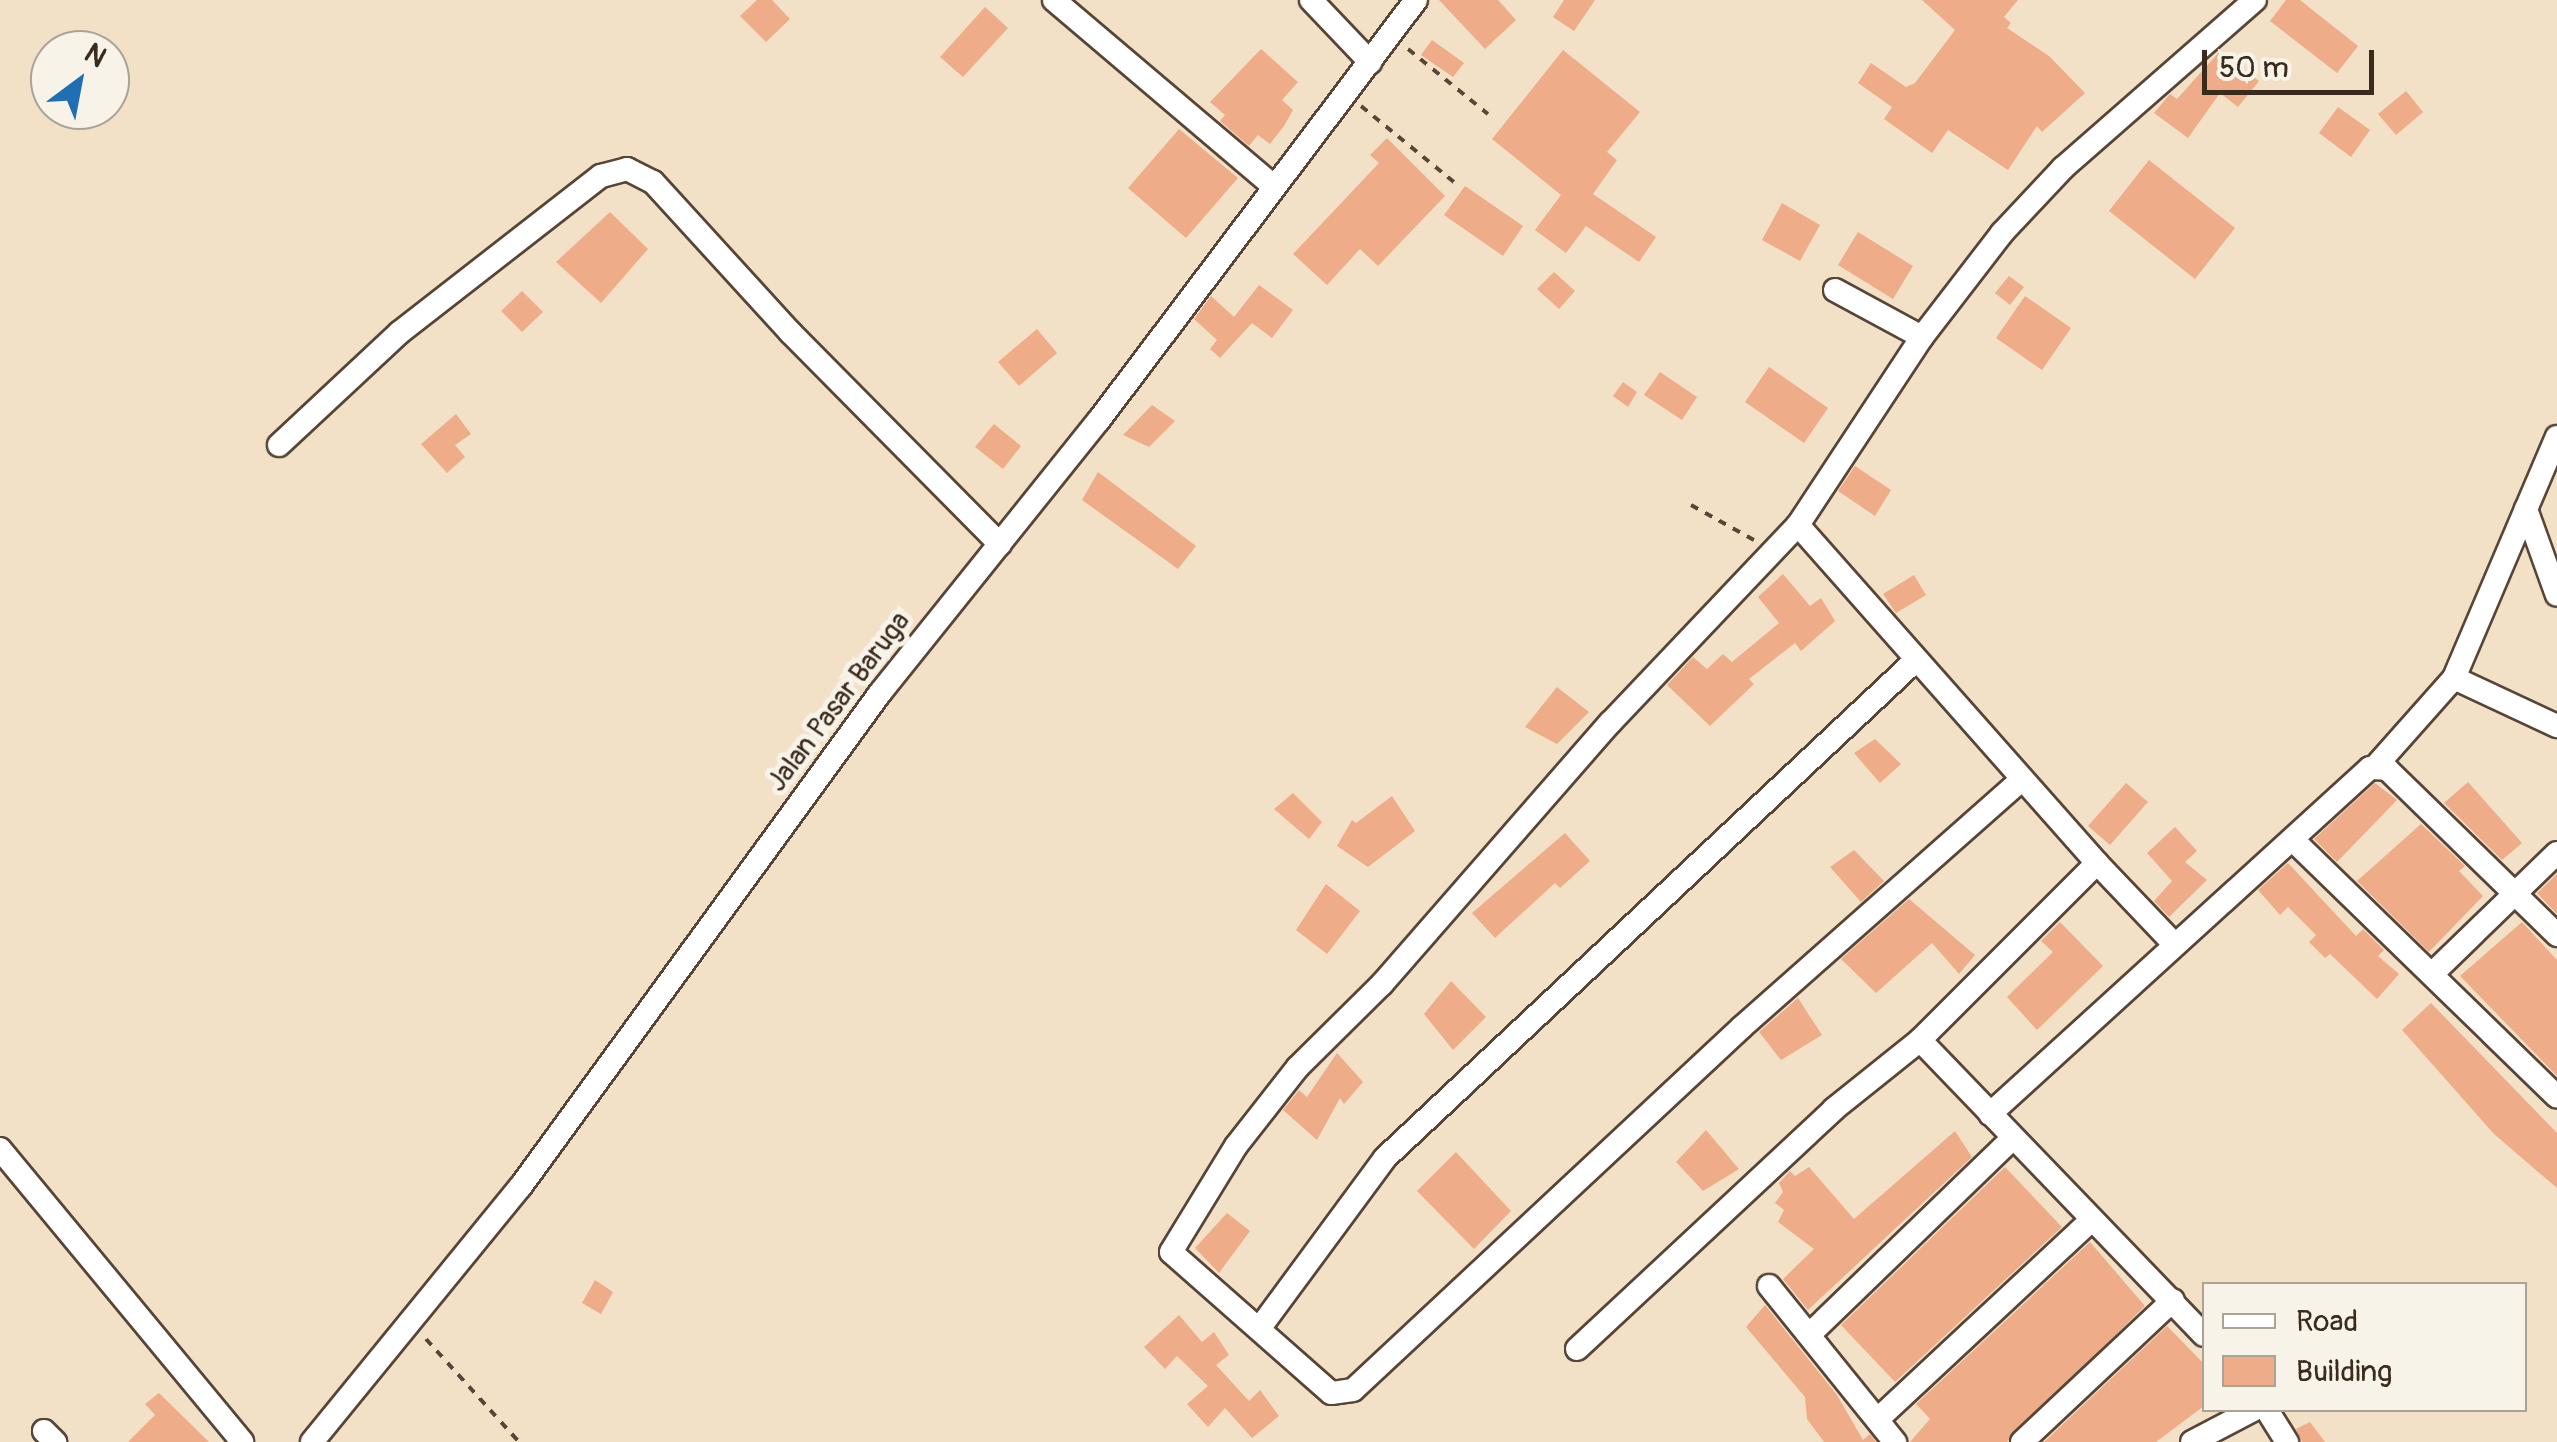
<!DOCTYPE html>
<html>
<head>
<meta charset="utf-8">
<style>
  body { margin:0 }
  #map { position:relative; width:2557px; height:1442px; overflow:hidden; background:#f3e1c7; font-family:Pangolin,sans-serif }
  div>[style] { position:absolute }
  .building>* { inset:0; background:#eeac88 }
  .path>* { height:4px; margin-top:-2px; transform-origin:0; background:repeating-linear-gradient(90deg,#574537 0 8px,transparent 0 16px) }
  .roads { filter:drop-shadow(2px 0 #574537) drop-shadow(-2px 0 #574537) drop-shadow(0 2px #574537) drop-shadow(0 -2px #574537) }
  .minor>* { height:22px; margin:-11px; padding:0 11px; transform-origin:11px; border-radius:11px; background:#fff }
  span { translate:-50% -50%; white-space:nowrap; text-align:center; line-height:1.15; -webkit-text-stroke:10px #f7f3e8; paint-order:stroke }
  .street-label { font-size:28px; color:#3b2a1e }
  .legend { position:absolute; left:2202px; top:1282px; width:325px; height:130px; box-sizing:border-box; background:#f7f3e8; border:2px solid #aca397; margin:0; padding:12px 18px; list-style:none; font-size:30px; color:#3b2a1e }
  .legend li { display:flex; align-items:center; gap:20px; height:50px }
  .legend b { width:50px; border:2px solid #aca397 }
  .north { position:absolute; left:30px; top:30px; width:100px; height:100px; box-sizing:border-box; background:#f7f3e8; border:2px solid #aca397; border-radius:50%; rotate:32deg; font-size:28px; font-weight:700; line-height:40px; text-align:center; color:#3b2a1e }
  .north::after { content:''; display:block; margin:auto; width:35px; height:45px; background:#1f6fb2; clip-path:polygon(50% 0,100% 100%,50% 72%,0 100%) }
  .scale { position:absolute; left:2202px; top:50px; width:172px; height:45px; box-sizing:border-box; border:5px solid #3b2a1e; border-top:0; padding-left:12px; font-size:30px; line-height:35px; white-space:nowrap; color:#3b2a1e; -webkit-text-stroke:8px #f7f3e8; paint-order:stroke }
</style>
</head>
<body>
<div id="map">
  <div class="building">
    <div style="clip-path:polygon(757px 0,772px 0,790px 19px,766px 42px,740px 16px)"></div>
    <div style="clip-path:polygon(1439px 0,1498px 0,1516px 20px,1485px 49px)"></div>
    <div style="clip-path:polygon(1564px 0,1595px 0,1574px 31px,1553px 17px)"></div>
    <div style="clip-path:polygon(1922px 0,2018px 0,2004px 17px,2011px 23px,2007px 28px,2049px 56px,2085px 93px,2042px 132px,2037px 126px,2008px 170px,1948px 130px,1932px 153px,1884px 119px,1892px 107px,1858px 83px,1871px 63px,1906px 87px,1915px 83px,1955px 30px)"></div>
    <div style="clip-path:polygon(2286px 0,2300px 0,2358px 46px,2337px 73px,2270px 21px)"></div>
    <div style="clip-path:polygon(985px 7px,1008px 28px,963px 77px,940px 57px)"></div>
    <div style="clip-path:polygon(1432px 40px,1464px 63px,1453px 77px,1421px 55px)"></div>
    <div style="clip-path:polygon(1261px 49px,1298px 82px,1282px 100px,1293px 110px,1284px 126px,1270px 144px,1258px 135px,1249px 146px,1220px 121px,1225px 115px,1210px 102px)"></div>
    <div style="clip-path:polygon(1563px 50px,1640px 112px,1607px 152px,1617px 160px,1593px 194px,1656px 237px,1639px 262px,1586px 226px,1566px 253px,1535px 230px,1561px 195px,1492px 139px)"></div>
    <div style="clip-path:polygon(2220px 51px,2259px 81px,2238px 107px,2220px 93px,2188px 138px,2154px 113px,2170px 94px,2177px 99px)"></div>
    <div style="clip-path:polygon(2406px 91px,2423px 112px,2396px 135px,2378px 114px)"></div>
    <div style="clip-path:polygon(2338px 107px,2370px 130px,2351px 157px,2319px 133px)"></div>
    <div style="clip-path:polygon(1179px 129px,1238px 178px,1186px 238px,1128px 188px)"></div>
    <div style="clip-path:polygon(1387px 138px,1445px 196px,1378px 266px,1360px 249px,1327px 285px,1293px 254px,1379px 163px,1370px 155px)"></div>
    <div style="clip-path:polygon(2149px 160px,2235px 228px,2195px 279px,2109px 211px)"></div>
    <div style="clip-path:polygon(1465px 186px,1523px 226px,1503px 256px,1444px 215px)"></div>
    <div style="clip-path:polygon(1782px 203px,1820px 225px,1800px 261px,1762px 240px)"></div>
    <div style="clip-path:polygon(610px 212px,648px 249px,601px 303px,556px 262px)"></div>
    <div style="clip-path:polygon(1858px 232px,1913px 266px,1893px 299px,1838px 265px)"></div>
    <div style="clip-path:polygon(1554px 272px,1575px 291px,1559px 309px,1537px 289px)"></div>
    <div style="clip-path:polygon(2009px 276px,2024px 287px,2010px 305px,1995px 293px)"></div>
    <div style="clip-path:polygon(1259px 285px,1293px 310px,1272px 338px,1252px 323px,1220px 358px,1210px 349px,1217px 340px,1194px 319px,1211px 296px,1234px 317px)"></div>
    <div style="clip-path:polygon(522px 291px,543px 312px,522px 332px,501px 311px)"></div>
    <div style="clip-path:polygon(2025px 296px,2071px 328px,2042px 370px,1996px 338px)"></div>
    <div style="clip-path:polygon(1037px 329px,1057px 353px,1019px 386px,998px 362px)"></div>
    <div style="clip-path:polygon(1769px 367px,1828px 408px,1804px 443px,1745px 402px)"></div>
    <div style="clip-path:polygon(1660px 372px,1697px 397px,1682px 420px,1644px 395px)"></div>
    <div style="clip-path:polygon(1623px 382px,1637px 392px,1628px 407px,1613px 396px)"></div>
    <div style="clip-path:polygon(1152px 405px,1175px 421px,1149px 447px,1123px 435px)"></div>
    <div style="clip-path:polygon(456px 414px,471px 434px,455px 445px,465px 457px,447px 473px,421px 444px)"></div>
    <div style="clip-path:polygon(994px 424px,1021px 446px,1003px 469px,975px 447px)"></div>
    <div style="clip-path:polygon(1855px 466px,1891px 490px,1875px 516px,1838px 491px)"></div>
    <div style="clip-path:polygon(1098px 472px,1196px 546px,1178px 569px,1082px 500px)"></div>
    <div style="clip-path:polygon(1783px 574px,1810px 606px,1821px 598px,1835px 621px,1801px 651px,1795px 643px,1749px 679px,1754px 684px,1710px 726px,1667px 685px,1693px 657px,1707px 669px,1723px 654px,1732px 662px,1779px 623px,1758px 597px)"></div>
    <div style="clip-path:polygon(1914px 575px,1926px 595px,1896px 613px,1883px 594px)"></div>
    <div style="clip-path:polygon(1557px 687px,1589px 712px,1557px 744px,1525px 727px)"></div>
    <div style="clip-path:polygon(1875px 739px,1901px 764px,1880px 783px,1854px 753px)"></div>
    <div style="clip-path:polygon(2468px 782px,2522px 843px,2502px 860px,2444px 803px)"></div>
    <div style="clip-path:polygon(2126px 783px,2148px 802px,2110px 845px,2088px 826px)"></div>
    <div style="clip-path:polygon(2375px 783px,2397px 800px,2337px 862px,2314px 839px)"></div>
    <div style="clip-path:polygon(1293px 793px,1322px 822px,1309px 839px,1274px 809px)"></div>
    <div style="clip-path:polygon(1392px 796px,1415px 831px,1368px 867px,1337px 846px,1352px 820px,1356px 823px)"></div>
    <div style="clip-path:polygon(2421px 824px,2465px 866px,2459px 871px,2483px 896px,2429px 952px,2357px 881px)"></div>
    <div style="clip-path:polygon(2175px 827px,2197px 851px,2185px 862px,2207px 880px,2169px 917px,2154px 901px,2172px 881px,2147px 853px)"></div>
    <div style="clip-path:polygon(1565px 833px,1590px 861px,1560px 888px,1555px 883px,1495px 938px,1472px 913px)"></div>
    <div style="clip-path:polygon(1854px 850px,1884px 881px,1861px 902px,1830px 867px)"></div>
    <div style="clip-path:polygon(2288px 863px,2356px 936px,2363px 929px,2384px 950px,2378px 956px,2399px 974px,2377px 999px,2330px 954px,2325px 958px,2309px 942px,2316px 935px,2288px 907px,2280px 915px,2258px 890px)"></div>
    <div style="clip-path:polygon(2557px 874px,2557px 914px,2537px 893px)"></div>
    <div style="clip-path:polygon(1326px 884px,1360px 911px,1327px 954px,1296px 930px)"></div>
    <div style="clip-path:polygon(1909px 899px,1975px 955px,1959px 974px,1932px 943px,1876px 993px,1841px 959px)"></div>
    <div style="clip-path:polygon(2060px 922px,2103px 966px,2037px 1030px,2007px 997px,2053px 952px,2041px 941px)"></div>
    <div style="clip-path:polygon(2522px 922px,2557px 960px,2557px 1076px,2460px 976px)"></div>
    <div style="clip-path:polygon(1451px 981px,1486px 1017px,1453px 1050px,1424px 1014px)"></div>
    <div style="clip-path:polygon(1798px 998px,1822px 1035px,1781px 1060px,1759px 1032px)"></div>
    <div style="clip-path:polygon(2431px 1003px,2557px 1133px,2557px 1188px,2494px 1134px,2402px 1030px)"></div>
    <div style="clip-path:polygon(1337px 1053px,1363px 1082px,1344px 1104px,1340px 1098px,1317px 1140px,1283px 1110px,1299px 1090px,1307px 1097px)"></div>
    <div style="clip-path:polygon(1706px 1130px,1739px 1169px,1703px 1191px,1676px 1162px)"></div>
    <div style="clip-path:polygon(1955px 1131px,1972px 1157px,1808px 1310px,1783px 1279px,1814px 1249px,1778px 1222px,1784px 1210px,1775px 1203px,1783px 1192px,1779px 1183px,1790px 1171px,1795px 1176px,1809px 1167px,1854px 1219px)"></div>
    <div style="clip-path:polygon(1456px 1152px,1511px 1211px,1474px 1249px,1417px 1191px)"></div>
    <div style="clip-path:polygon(2005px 1167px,2062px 1227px,1895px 1382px,1841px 1325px)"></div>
    <div style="clip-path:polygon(1227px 1213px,1250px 1231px,1219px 1273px,1195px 1248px)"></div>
    <div style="clip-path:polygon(2090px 1242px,2145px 1306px,2007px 1442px,1910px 1442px,1930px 1419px,1916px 1404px)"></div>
    <div style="clip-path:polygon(595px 1280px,613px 1292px,601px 1314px,582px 1303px)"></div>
    <div style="clip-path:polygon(1765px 1305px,1837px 1395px,1863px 1440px,1870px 1434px,1876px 1442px,1824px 1442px,1807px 1419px,1805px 1397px,1746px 1327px)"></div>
    <div style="clip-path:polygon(1179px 1315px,1202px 1342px,1214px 1332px,1229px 1355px,1216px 1365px,1249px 1401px,1260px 1390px,1279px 1416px,1252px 1438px,1225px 1408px,1208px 1427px,1187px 1404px,1208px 1386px,1177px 1356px,1165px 1369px,1144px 1347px)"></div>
    <div style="clip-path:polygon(2167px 1326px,2204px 1364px,2204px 1406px,2156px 1442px,2044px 1442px)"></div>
    <div style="clip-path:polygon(159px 1393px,209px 1442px,128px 1442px,155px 1415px,145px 1404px)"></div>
    <div style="clip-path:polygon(2310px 1422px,2325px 1442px,2302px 1442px,2296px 1429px)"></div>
  </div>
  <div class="path">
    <div style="left:1408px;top:49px;width:103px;rotate:39.1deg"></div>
    <div style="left:1361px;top:106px;width:122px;rotate:39.3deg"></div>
    <div style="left:1691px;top:505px;width:72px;rotate:29.1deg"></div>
    <div style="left:426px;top:1339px;width:139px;rotate:47.9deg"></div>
  </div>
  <div class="roads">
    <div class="minor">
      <div style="left:1054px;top:0;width:287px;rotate:40.3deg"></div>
      <div style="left:1311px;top:0;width:86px;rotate:46.4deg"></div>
      <div style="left:1835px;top:290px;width:99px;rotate:28.4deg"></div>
      <div style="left:279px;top:445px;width:164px;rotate:-43deg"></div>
      <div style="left:399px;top:333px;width:256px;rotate:-37.9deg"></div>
      <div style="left:601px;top:176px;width:27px;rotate:-15deg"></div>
      <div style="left:627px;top:169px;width:29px;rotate:27deg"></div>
      <div style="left:653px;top:182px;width:205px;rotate:47.6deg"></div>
      <div style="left:791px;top:333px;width:297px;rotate:45.3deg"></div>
      <div style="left:2526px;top:509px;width:91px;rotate:70.2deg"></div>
      <div style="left:1798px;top:525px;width:225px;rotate:-56.6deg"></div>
      <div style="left:1922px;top:337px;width:131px;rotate:-52.4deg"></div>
      <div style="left:2002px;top:233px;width:89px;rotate:-46.8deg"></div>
      <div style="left:2063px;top:168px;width:255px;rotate:-41.2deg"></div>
      <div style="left:2454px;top:678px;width:114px;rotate:25deg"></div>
      <div style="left:2375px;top:767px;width:119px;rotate:-48.4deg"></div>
      <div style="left:2454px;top:678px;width:262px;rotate:-66.9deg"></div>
      <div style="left:2020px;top:781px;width:371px;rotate:138.5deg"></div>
      <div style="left:1742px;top:1027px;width:532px;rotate:136.98deg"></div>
      <div style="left:1353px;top:1390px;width:22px;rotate:172deg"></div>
      <div style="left:1331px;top:1393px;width:213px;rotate:-138.6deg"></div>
      <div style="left:1171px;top:1252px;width:124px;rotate:-58.5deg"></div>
      <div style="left:1236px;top:1146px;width:100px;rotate:-51.9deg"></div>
      <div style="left:1298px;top:1067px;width:118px;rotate:-44.7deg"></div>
      <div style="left:1382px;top:984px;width:347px;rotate:-48.9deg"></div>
      <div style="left:1610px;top:723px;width:273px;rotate:-46.5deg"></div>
      <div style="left:1798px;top:525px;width:451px;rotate:48.5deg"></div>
      <div style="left:2097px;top:863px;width:250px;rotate:135deg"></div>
      <div style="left:1920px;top:1040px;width:409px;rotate:46.1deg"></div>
      <div style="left:2293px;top:840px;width:368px;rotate:44.2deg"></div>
      <div style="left:2097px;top:863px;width:113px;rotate:46.4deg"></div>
      <div style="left:2432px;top:974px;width:174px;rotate:-44.1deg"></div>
      <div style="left:1990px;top:1114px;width:514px;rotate:-42.32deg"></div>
      <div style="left:2370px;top:768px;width:17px;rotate:3deg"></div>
      <div style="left:2387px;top:769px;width:238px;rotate:44.3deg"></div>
      <div style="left:0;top:1149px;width:380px;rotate:50.4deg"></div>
      <div style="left:1769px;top:1286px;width:201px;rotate:51.1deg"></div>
      <div style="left:1259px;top:1329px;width:212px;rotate:-53.6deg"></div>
      <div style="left:1385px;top:1158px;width:727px;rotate:-43.16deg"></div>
      <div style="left:1811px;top:1333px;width:279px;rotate:-44deg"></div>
      <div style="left:1577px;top:1349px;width:352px;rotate:-43deg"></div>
      <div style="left:1834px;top:1109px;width:110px;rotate:-38.7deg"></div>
      <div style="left:2267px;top:1410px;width:38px;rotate:58deg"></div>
      <div style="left:1878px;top:1419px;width:290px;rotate:-43deg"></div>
      <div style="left:44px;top:1431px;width:16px;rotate:45deg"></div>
      <div style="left:312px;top:1442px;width:330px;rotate:-50.8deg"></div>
      <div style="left:521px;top:1186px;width:610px;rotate:-53.94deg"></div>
      <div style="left:880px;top:693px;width:350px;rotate:-51.3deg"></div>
      <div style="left:1099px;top:420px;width:526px;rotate:-52.96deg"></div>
      <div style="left:2022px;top:1442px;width:207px;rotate:-43.2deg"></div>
      <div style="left:2192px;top:1442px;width:69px;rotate:-27.7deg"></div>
    </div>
  </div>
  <div class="street-label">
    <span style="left:839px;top:702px;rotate:-53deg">Jalan Pasar Baruga</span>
  </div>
  <ul class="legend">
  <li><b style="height:12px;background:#fff"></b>Road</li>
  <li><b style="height:28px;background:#eeac88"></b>Building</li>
  </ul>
  <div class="north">N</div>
  <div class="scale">50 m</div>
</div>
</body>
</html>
